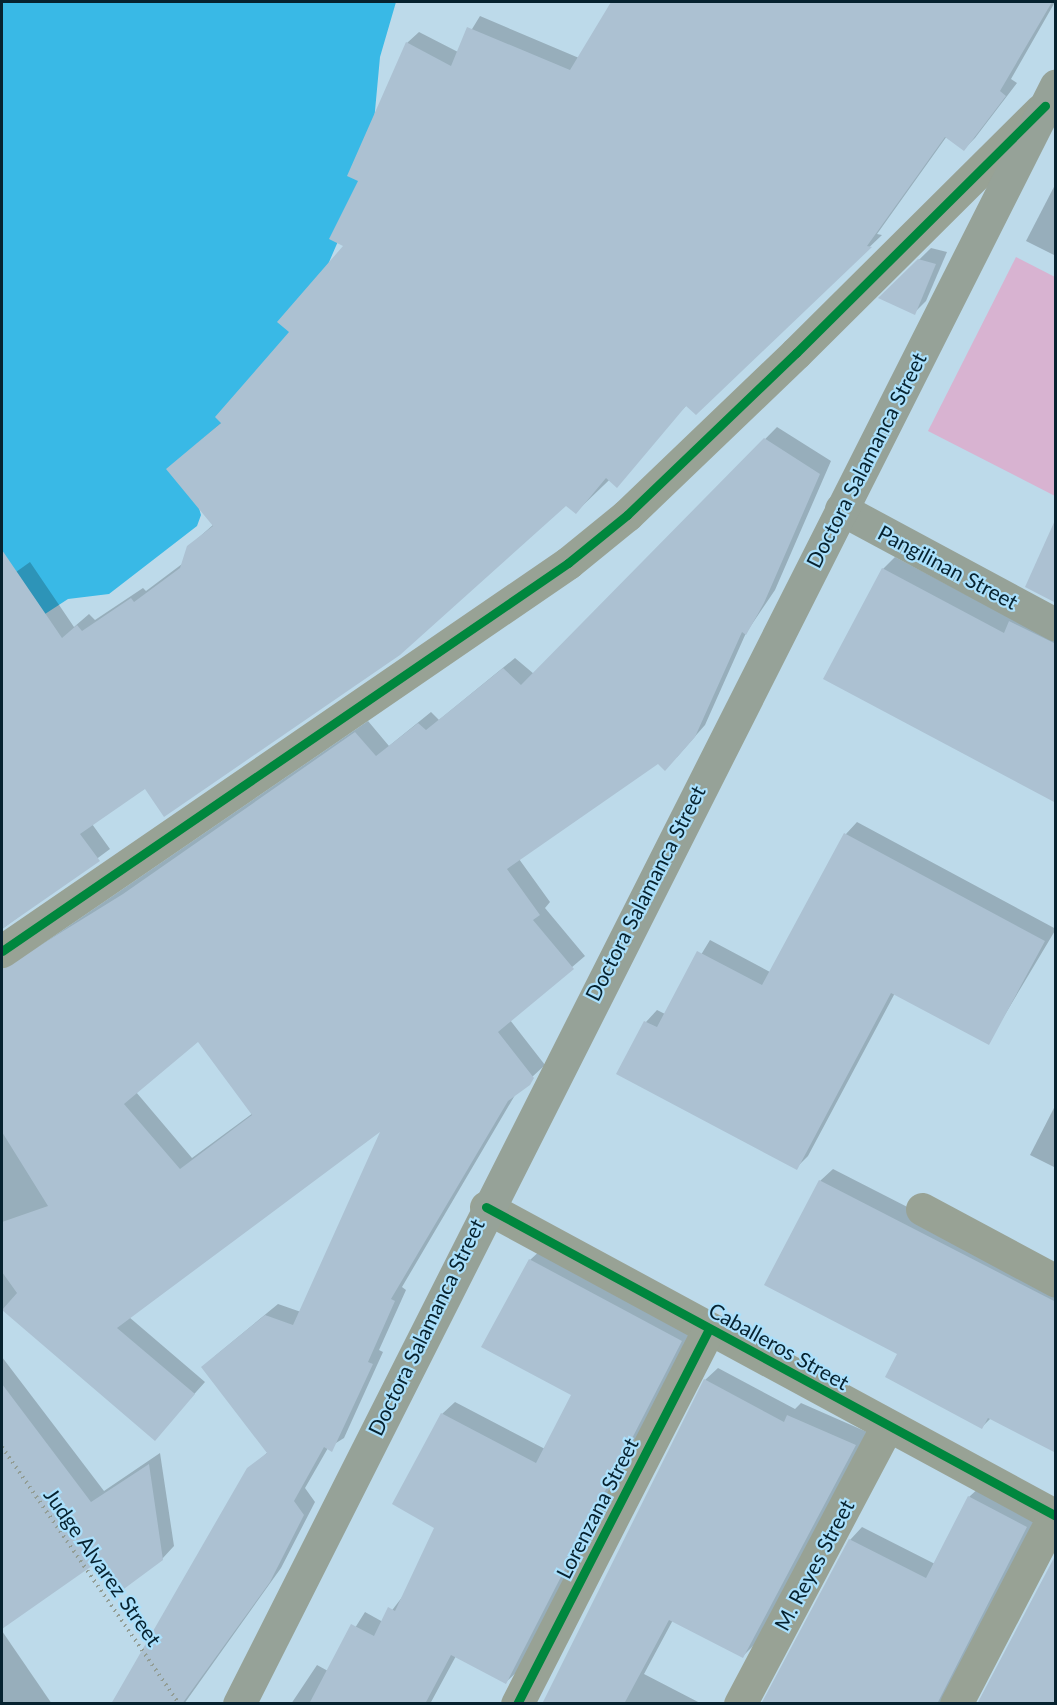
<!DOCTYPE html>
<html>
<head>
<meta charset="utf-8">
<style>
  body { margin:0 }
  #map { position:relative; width:1057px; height:1705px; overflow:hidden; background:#bddaea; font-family:Lato,sans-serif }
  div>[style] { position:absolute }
  .green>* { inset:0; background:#d8b3d1 }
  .water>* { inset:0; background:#39b9e6 }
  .shadow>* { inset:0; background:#0003 }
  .building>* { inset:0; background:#acc1d2 }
  .path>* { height:4px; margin-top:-2px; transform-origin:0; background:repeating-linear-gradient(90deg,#929d95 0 1.5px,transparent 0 6px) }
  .street>* { height:33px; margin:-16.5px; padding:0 16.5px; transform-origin:16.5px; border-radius:16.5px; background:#98a295 }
  .secondary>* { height:33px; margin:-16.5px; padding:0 16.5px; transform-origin:16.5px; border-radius:16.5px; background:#96a298 }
  .cycleway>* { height:9px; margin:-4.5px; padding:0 4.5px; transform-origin:4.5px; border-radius:4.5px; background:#00873e }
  span { translate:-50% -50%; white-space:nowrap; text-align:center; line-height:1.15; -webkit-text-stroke:4.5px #abe0fc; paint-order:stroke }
  .street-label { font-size:21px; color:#06222f }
  .frame { position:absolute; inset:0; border:3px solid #06222f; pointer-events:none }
</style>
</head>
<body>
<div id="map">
  <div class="green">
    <div style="clip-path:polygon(1016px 257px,1055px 277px,1055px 496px,928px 431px)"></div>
  </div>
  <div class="water">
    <div style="clip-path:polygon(2px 2px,396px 2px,380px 57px,372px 143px,339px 239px,317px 290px,196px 498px,201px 515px,197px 526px,109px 594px,68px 599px,2px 642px)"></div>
  </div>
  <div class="shadow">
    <div style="clip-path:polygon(613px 2px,1055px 2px,1011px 79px,1017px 83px,975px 138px,964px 149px,947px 136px,877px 234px,882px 235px,696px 413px,687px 405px,576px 512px,566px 504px,92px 824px,110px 849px,2px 929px,2px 582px,30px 562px,74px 627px,89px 614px,95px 620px,143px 588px,146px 591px,182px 564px,188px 547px,214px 524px,168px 469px,222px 422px,291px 332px,346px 246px,360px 180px,407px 43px,419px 32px,458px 52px,480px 16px,579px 58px)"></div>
    <div style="clip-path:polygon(1056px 183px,1056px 256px,1026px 241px)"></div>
    <div style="clip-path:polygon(931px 248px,947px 252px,926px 301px,914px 313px,880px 298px)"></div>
    <div style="clip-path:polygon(evenodd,777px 427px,831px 461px,775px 590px,746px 633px,705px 725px,677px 757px,658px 762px,519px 859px,550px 902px,545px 908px,585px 956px,510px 1020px,545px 1065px,518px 1090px,402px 1287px,406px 1290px,379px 1350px,383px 1352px,344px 1438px,328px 1448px,305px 1488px,315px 1502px,281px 1568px,184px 1704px,113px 1704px,249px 1469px,268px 1452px,215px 1356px,278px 1304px,301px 1312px,383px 1128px,129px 1317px,205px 1382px,154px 1439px,2px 1308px,2px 953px,25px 956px,368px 721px,389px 746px,431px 712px,439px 720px,515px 658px,534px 674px,777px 427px,198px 1040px,253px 1113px,192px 1158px,136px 1092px,198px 1040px)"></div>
    <div style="clip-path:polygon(895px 557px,1056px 642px,1056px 801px,825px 678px,883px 569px)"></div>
    <div style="clip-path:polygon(857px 822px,1056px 929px,988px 1043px,895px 993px,808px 1156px,796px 1168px,618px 1074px,646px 1022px,657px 1010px,665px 1014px,710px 940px,770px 972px,846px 834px)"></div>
    <div style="clip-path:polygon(1056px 1104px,1056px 1168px,1030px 1155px)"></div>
    <div style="clip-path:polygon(833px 1169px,1056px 1283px,1056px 1451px,991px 1418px,982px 1427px,899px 1353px,820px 1181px)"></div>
    <div style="clip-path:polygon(543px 1248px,693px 1328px,519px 1670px,506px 1682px,456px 1656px,430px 1704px,291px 1704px,317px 1665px,328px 1671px,365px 1612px,383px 1622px,403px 1596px,436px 1528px,442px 1414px,455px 1402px,545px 1449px,573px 1394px,530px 1260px)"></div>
    <div style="clip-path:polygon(2px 1357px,104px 1491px,160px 1453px,174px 1546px,162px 1559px,100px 1558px,31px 1606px,2px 1548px)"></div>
    <div style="clip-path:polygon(718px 1368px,795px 1409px,801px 1403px,867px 1432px,756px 1643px,743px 1656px,673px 1620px,644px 1674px,702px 1704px,543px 1704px,705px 1380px)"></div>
    <div style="clip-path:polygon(982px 1485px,1039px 1514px,957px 1704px,763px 1704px,850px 1540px,862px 1527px,935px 1564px,969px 1497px)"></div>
    <div style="clip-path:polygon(2px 1631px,52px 1704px,2px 1704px)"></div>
  </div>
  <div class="building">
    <div style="clip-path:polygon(611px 2px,1052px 2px,1000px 91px,1006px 96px,964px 151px,945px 137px,867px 246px,872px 247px,696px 415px,686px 406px,617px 488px,606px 478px,576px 514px,566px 506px,400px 655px,164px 817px,145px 789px,80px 834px,100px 861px,2px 929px,2px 550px,62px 638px,77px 625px,82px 631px,131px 598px,134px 602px,180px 568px,187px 546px,213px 526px,166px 469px,221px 423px,215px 417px,289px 332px,277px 322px,343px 246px,329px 239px,358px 181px,347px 176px,406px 42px,451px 66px,467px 27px,570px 70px)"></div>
    <div style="clip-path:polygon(918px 259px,936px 264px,915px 315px,878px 298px)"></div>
    <div style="clip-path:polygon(evenodd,764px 438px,820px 474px,764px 603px,746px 635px,742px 632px,695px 737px,665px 771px,658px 764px,507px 869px,540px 915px,533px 920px,574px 969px,498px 1032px,534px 1078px,530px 1085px,508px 1101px,391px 1299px,395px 1301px,368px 1362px,373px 1364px,332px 1452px,324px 1447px,294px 1501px,304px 1515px,270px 1582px,182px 1704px,111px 1704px,247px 1468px,267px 1453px,201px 1367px,265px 1315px,293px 1325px,380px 1132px,117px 1328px,195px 1394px,155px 1441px,2px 1310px,17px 1293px,2px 1272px,2px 1222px,48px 1206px,2px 1132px,2px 969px,123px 894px,355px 732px,376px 756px,418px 723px,426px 730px,503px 668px,521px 685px,764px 438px,198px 1042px,252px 1115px,180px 1169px,124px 1104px,198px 1042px)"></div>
    <div style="clip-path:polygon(1056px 518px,1056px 603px,1025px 587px)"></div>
    <div style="clip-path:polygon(882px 568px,1004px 633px,1009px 621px,1056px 644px,1056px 803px,823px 679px)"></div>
    <div style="clip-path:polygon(844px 833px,1045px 941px,989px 1045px,891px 993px,797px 1170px,616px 1074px,644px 1021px,657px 1027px,697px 951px,762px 985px)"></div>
    <div style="clip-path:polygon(819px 1180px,1056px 1302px,1056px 1453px,988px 1418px,982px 1429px,885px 1377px,897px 1354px,764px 1285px)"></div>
    <div style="clip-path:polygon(529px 1259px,682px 1341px,506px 1684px,451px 1655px,425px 1704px,309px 1704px,351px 1624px,374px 1636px,388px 1607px,395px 1611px,434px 1528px,392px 1504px,441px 1413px,536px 1463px,571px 1395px,481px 1347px)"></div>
    <div style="clip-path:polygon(704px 1379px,784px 1422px,787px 1415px,856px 1445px,743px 1658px,669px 1620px,624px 1704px,542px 1704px)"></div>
    <div style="clip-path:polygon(2px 1384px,91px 1502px,149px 1464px,163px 1560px,113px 1597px,99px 1561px,2px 1629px)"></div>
    <div style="clip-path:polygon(968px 1496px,1027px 1527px,937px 1704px,761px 1704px,849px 1539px,926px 1578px)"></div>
    <div style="clip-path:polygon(1056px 1554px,1056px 1704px,977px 1704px)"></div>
  </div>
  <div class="path">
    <div style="left:2px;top:1447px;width:312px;rotate:55.4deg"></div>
  </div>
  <div class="street">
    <div style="left:2px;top:951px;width:686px;rotate:-34.43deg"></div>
    <div style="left:568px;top:563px;width:76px;rotate:-39.1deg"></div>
    <div style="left:627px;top:515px;width:234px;rotate:-43.8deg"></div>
    <div style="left:796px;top:353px;width:345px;rotate:-44.8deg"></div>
    <div style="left:486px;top:1207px;width:648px;rotate:28.46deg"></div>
    <div style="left:922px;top:1209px;width:152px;rotate:28.2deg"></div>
    <div style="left:517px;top:1704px;width:421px;rotate:-62.9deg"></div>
    <div style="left:740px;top:1704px;width:314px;rotate:-62.1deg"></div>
    <div style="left:956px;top:1704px;width:212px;rotate:-62.5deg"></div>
  </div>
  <div class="secondary">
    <div style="left:841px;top:509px;width:244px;rotate:28.3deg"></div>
    <div style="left:239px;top:1704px;width:1813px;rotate:-63.22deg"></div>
  </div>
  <div class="cycleway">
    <div style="left:2px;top:951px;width:686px;rotate:-34.43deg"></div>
    <div style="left:568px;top:563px;width:76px;rotate:-39.1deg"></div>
    <div style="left:627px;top:515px;width:234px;rotate:-43.8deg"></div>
    <div style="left:796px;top:353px;width:351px;rotate:-44.8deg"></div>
    <div style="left:486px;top:1207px;width:648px;rotate:28.46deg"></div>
    <div style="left:517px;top:1704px;width:421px;rotate:-62.9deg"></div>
  </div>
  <div class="street-label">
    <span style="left:866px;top:460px;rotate:-63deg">Doctora Salamanca Street</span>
    <span style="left:948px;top:567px;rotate:28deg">Pangilinan Street</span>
    <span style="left:645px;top:893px;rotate:-63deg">Doctora Salamanca Street</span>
    <span style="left:426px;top:1327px;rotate:-64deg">Doctora Salamanca Street</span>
    <span style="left:779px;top:1346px;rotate:29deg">Caballeros Street</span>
    <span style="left:597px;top:1508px;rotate:-63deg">Lorenzana Street</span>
    <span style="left:814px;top:1565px;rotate:-62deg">M. Reyes Street</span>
    <span style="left:103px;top:1567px;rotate:55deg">Judge Alvarez Street</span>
  </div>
  <div class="frame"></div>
</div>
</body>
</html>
